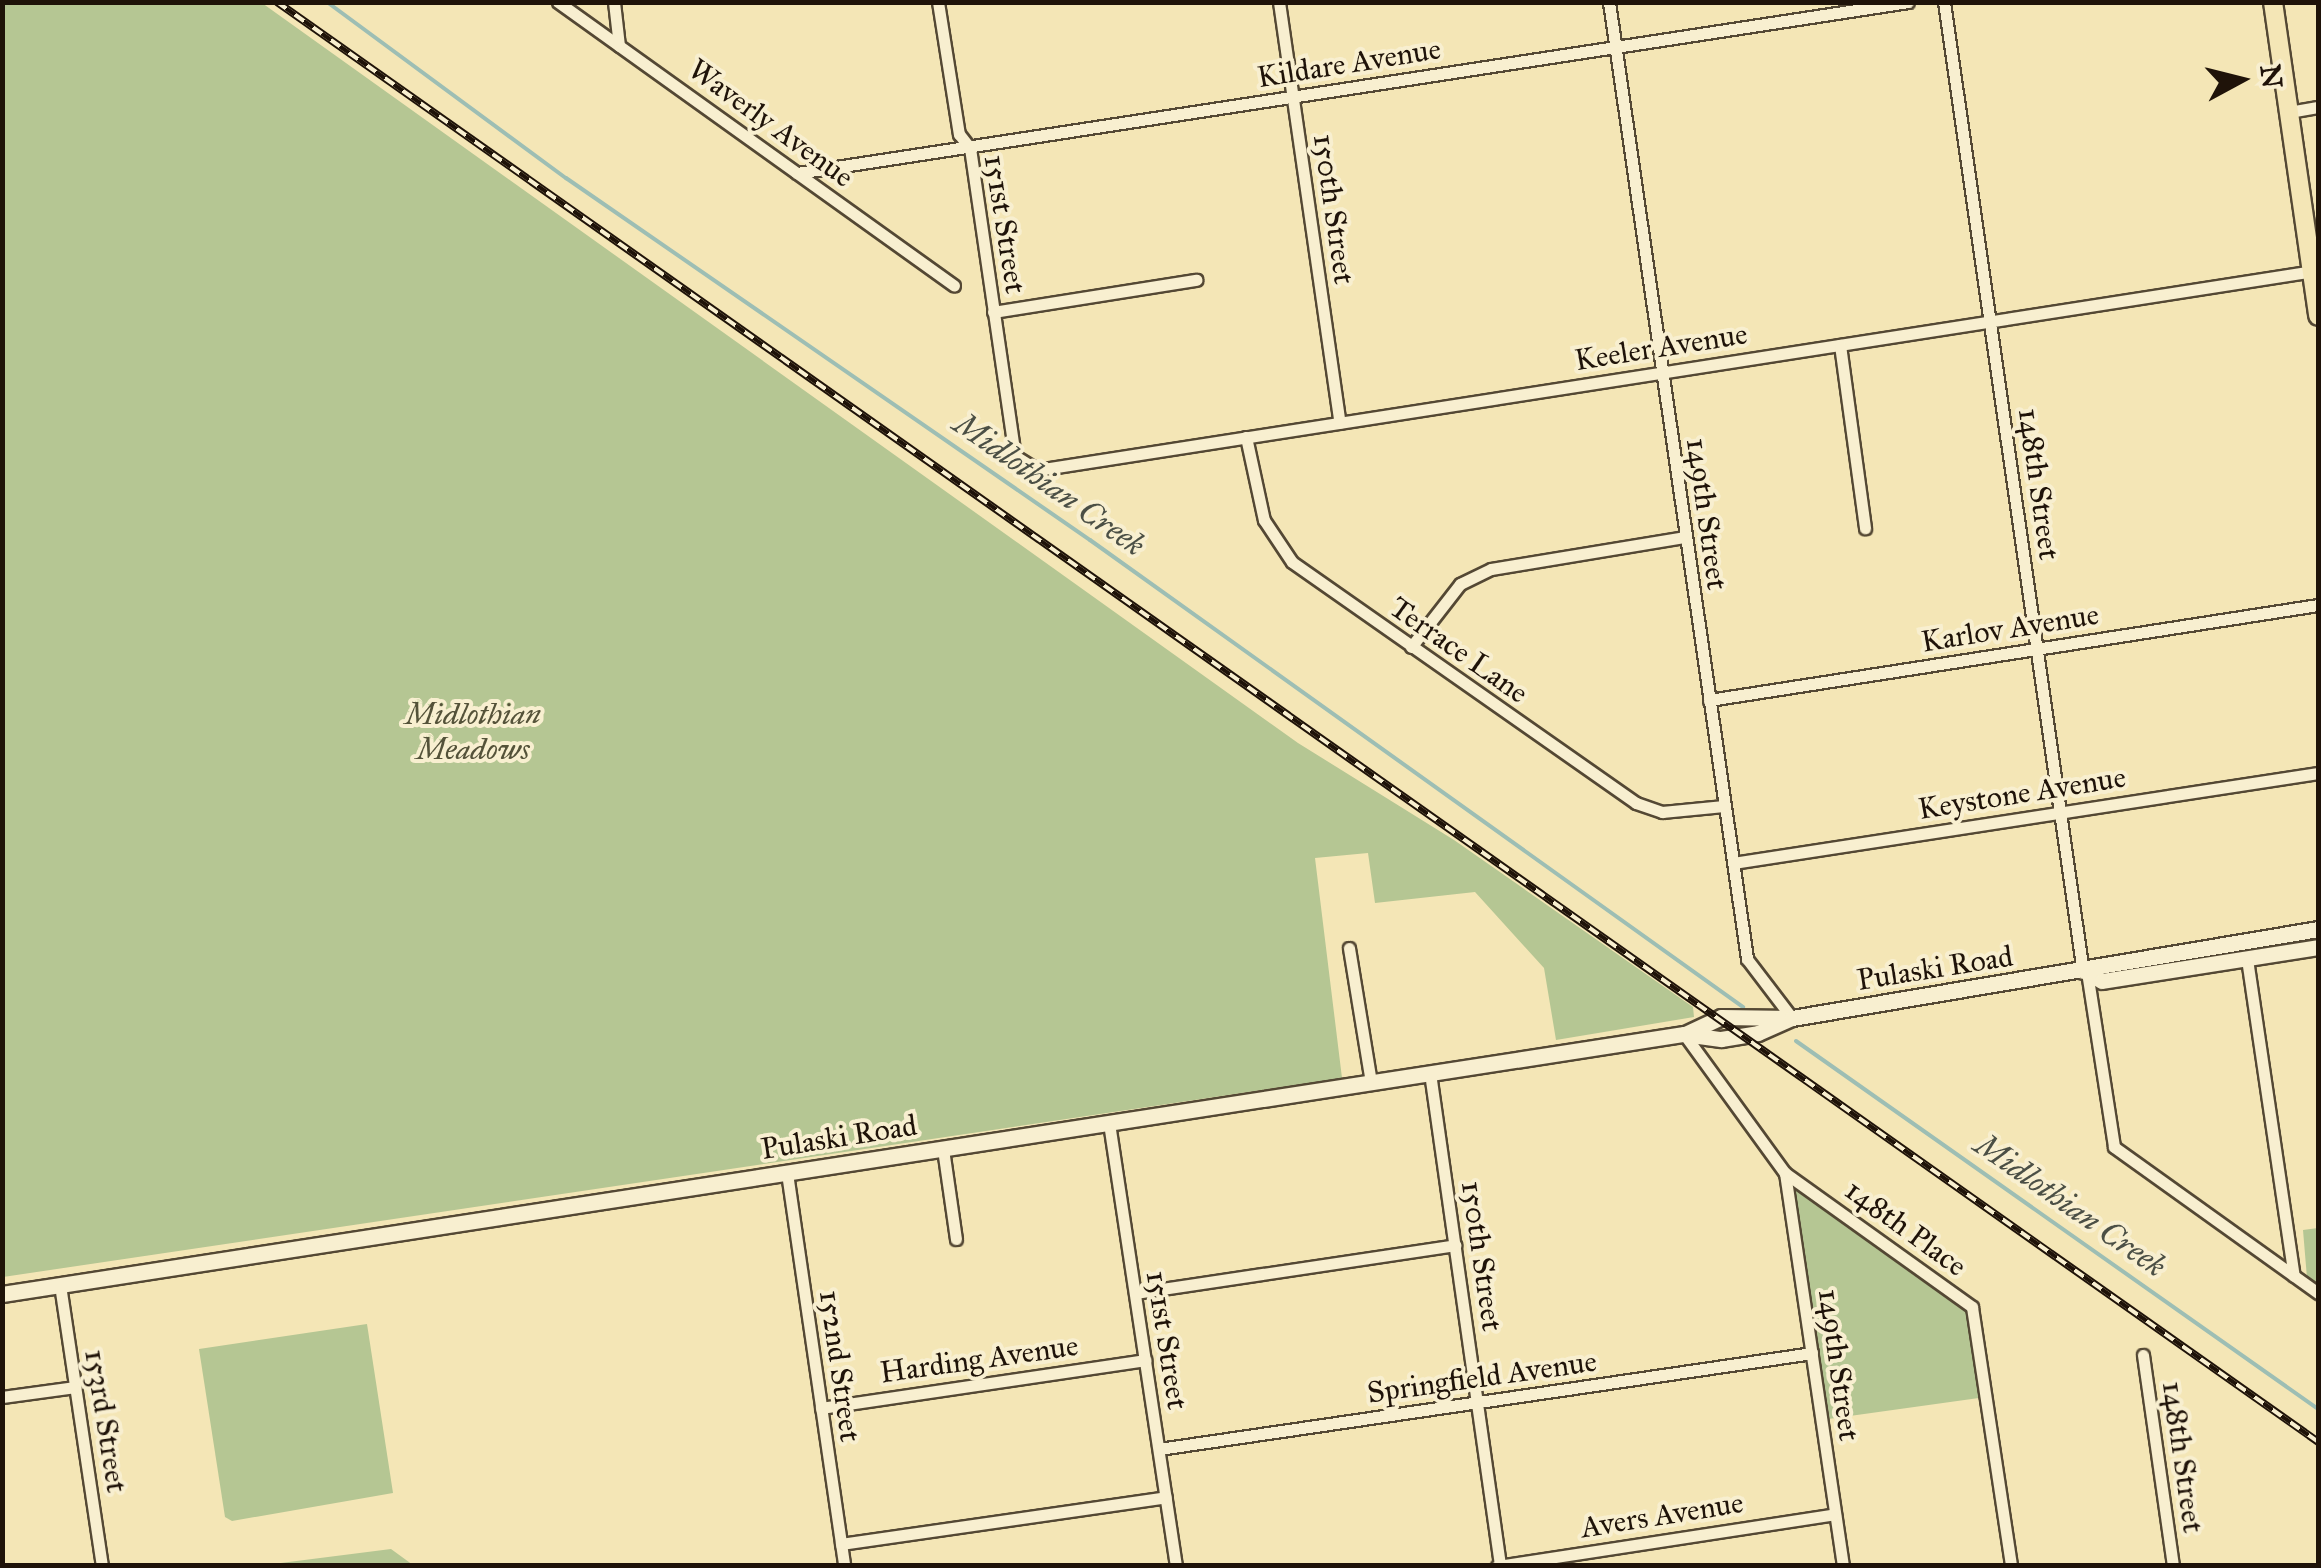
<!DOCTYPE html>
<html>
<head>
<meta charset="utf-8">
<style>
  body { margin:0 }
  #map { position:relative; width:2321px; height:1568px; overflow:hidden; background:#f4e6b6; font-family:"IM FELL Great Primer",serif }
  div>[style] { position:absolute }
  .green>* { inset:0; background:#b5c693 }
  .stream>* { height:4px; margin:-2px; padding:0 2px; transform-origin:2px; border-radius:2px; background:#9dbeb4 }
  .roads { filter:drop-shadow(2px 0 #544834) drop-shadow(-2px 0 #544834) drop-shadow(0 2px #544834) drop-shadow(0 -2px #544834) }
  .minor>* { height:11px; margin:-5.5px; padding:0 5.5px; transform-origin:5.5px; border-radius:5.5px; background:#f8efd0 }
  .secondary>* { height:15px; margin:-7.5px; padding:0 7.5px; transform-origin:7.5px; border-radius:7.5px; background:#f8efd0 }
  .primary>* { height:18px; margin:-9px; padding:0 9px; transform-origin:9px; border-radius:9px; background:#f4e6b6 }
  .rail>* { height:8px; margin-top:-4px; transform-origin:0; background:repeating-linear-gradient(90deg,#f8efd0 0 11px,#1f1309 0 22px); box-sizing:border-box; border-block:2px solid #1f1309 }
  span { translate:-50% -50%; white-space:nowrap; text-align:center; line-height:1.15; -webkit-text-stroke:8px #f8efd0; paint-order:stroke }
  .street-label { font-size:30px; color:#1f1309 }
  .park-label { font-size:30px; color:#545239; font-style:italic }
  .water-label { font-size:32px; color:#4b4f45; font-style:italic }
  .frame { position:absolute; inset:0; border:5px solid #1f1309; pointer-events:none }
  .north { position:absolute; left:2191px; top:30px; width:100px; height:100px; -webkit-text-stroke:8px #f8efd0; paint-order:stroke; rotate:83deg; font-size:28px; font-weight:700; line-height:40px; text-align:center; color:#1f1309 }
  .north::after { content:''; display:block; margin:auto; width:35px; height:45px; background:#1f1309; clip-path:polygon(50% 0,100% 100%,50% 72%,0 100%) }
</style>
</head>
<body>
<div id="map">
  <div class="green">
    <div style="clip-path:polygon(3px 2px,262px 3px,1298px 743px,1454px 840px,1693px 1007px,1694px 1017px,1556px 1040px,1544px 968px,1475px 892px,1375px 903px,1368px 853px,1315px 858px,1342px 1078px,3px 1277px)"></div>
    <div style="clip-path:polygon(1785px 1173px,1972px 1307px,1986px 1397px,1821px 1420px)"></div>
    <div style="clip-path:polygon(2318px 1228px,2318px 1285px,2307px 1278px,2303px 1230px)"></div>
    <div style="clip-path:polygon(367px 1324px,393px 1493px,232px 1521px,225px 1517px,199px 1349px)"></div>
    <div style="clip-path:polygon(391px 1549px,413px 1565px,265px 1565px)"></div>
  </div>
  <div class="stream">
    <div style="left:327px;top:2px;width:297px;rotate:36.4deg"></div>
    <div style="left:566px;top:178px;width:637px;rotate:34.64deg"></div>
    <div style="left:1090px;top:540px;width:803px;rotate:35.57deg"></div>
    <div style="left:1796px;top:1041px;width:639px;rotate:35.18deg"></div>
  </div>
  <div class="roads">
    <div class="minor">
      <div style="left:558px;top:2px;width:487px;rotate:35.6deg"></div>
      <div style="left:614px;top:2px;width:44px;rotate:83.5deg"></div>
      <div style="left:938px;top:2px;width:134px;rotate:81deg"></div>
      <div style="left:959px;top:134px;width:18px;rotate:52deg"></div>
      <div style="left:970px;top:148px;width:311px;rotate:81.7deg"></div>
      <div style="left:1015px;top:456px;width:26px;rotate:32deg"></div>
      <div style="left:1037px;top:470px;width:1292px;rotate:-8.86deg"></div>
      <div style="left:1279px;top:2px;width:425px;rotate:81.8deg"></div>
      <div style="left:1609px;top:2px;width:967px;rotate:81.79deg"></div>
      <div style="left:1747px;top:959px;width:74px;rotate:52.7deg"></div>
      <div style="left:1944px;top:2px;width:981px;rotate:81.85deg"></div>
      <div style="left:2289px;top:112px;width:29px;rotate:-10deg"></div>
      <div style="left:797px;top:173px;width:1124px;rotate:-8.75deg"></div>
      <div style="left:993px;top:312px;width:206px;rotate:-9deg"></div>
      <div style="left:1840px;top:345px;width:185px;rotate:82.2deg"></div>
      <div style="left:1246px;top:437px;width:85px;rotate:77.8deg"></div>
      <div style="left:1264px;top:520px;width:50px;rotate:56.3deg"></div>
      <div style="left:1292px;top:562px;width:420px;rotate:35deg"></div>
      <div style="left:1636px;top:803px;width:28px;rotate:19deg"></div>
      <div style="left:1662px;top:812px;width:62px;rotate:-5.5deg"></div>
      <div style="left:1411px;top:647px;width:80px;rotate:-52.1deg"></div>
      <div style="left:1460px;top:584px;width:34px;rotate:-26deg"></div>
      <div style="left:1491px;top:569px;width:197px;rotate:-9.4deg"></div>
      <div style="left:1709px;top:700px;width:616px;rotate:-8.87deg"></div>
      <div style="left:1733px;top:863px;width:592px;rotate:-8.75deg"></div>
      <div style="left:1349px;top:948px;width:136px;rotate:80.7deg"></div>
      <div style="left:2247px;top:959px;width:320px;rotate:81.6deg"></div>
      <div style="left:2087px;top:972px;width:177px;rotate:81.2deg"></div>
      <div style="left:2114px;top:1147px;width:251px;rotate:35.6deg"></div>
      <div style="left:1684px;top:1034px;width:172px;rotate:54deg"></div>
      <div style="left:1785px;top:1173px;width:230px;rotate:35.6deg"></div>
      <div style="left:1972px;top:1307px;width:262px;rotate:81.4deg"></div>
      <div style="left:1430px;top:1073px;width:498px;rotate:81.9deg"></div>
      <div style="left:1109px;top:1123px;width:448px;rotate:81.4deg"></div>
      <div style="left:943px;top:1149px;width:91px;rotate:81.8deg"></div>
      <div style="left:787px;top:1173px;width:397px;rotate:81.7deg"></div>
      <div style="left:1785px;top:1173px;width:397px;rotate:81.6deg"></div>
      <div style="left:60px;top:1285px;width:284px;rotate:81.5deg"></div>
      <div style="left:1135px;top:1293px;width:324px;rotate:-8.5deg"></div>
      <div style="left:2143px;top:1355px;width:213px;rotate:81.9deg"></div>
      <div style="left:2px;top:1397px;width:74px;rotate:-7.8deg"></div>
      <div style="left:821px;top:1408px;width:328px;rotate:-8.4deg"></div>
      <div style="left:1159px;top:1449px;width:660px;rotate:-8.36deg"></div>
      <div style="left:841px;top:1544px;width:328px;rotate:-8.2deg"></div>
      <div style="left:1497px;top:1566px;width:342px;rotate:-8.7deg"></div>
    </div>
    <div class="secondary">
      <div style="left:2087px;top:972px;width:17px;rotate:31deg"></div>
      <div style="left:2102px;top:981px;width:219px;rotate:-8.9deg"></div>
      <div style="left:1685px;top:1034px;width:40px;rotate:-25deg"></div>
      <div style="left:1721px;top:1017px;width:71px;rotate:0.8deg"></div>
      <div style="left:2px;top:1294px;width:1702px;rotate:-8.79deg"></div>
      <div style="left:1684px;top:1034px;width:37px;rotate:8deg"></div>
      <div style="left:1721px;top:1039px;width:37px;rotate:-9deg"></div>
      <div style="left:1758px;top:1033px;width:37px;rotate:-24deg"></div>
      <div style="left:1792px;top:1018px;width:533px;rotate:-9.6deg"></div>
    </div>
    <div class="primary">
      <div style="left:2273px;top:2px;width:317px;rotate:81.8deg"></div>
    </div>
  </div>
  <div class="rail">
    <div style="left:277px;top:2px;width:2498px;rotate:35.2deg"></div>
  </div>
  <div class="street-label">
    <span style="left:1349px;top:63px;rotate:-9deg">Kildare Avenue</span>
    <span style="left:771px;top:123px;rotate:36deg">Waverly Avenue</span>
    <span style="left:1334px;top:209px;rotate:82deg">150th Street</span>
    <span style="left:1005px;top:224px;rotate:81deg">151st Street</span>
    <span style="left:1661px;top:347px;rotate:-9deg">Keeler Avenue</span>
    <span style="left:2039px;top:484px;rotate:82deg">148th Street</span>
    <span style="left:1707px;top:514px;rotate:82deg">149th Street</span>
    <span style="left:2010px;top:628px;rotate:-9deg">Karlov Avenue</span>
    <span style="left:1459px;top:650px;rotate:35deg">Terrace Lane</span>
    <span style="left:2022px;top:793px;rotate:-9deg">Keystone Avenue</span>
    <span style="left:1935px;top:968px;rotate:-9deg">Pulaski Road</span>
    <span style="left:839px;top:1137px;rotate:-9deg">Pulaski Road</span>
    <span style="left:1906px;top:1228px;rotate:36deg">148th Place</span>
    <span style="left:1482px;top:1256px;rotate:82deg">150th Street</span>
    <span style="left:1167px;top:1340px;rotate:81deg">151st Street</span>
    <span style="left:979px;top:1359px;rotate:-8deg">Harding Avenue</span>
    <span style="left:1839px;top:1365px;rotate:82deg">149th Street</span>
    <span style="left:840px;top:1366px;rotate:82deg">152nd Street</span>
    <span style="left:1482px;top:1377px;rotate:-8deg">Springfield Avenue</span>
    <span style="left:106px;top:1421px;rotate:81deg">153rd Street</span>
    <span style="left:2183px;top:1457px;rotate:82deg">148th Street</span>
    <span style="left:1662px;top:1515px;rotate:-9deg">Avers Avenue</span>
  </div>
  <div class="park-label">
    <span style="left:473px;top:731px">Midlothian<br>Meadows</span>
  </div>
  <div class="water-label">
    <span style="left:1049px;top:485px;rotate:35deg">Midlothian Creek</span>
    <span style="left:2070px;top:1206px;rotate:35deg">Midlothian Creek</span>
  </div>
  <div class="frame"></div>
  <div class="north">N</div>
</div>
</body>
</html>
